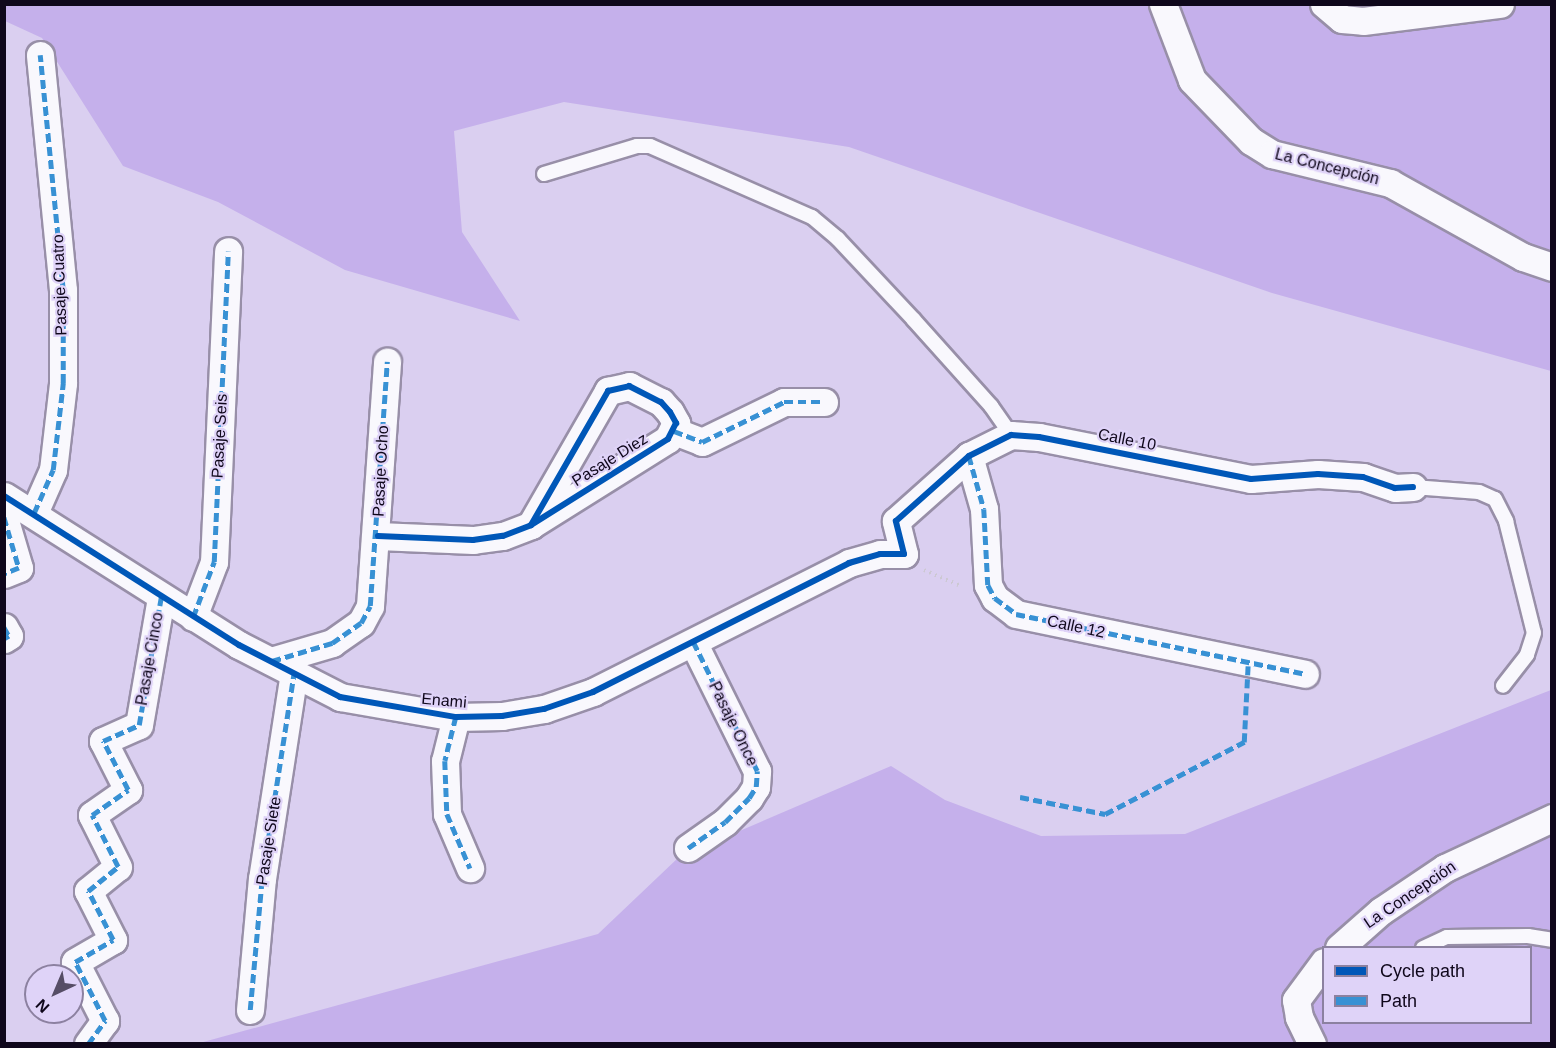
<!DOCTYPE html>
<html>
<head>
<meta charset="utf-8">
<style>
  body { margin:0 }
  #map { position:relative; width:1556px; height:1048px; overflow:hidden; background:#dacff0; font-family:Arial,sans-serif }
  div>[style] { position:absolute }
  .green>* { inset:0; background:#c5b0eb }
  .path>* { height:4px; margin-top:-2px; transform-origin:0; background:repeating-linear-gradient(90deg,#ccc8d2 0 1.5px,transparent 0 6px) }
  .roads { filter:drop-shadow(2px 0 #988fa8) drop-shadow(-2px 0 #988fa8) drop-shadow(0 2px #988fa8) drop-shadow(0 -2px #988fa8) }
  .lane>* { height:14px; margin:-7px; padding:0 7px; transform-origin:7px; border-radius:7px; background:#f9f8fd }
  .street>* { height:27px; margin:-13.5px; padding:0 13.5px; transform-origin:13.5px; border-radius:13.5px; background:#f9f8fd }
  .quiet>* { height:4.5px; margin-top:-2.25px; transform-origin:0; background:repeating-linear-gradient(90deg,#3891d4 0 9px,transparent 0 13.5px) }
  .cycleway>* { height:6px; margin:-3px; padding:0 3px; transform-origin:3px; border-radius:3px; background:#0057b8 }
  span { translate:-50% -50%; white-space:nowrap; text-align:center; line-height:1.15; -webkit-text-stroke:4.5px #dfd3f8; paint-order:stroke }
  .street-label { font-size:16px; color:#0f071b }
  .frame { position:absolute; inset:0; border:6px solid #0f071b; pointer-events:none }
  .legend { position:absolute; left:1322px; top:946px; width:210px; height:78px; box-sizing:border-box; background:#dfd3f8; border:2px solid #8c81a0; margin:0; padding:8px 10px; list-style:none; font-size:18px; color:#0f071b }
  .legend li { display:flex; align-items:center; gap:12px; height:30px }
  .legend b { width:30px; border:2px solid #8c81a0 }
  .north { position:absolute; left:24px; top:964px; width:60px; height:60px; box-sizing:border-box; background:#dfd3f8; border:2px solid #8c81a0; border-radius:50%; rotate:224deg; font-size:16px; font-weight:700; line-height:24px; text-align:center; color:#0f071b }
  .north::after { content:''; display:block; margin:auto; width:21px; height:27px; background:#564d66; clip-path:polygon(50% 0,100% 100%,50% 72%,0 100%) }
</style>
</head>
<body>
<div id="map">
  <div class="green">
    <div style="clip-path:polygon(5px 4px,1551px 5px,1551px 371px,1272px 293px,849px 147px,564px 102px,454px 131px,462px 232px,520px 321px,345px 270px,218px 202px,123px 166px,42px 38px,5px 21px)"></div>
    <div style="clip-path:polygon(evenodd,1551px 690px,1551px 1043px,196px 1044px,598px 934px,679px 857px,891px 766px,945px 800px,1041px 836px,1185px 834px,1551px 690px,1324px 948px,1530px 948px,1530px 1022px,1324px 1022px,1324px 948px)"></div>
  </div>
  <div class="path">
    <div style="left:924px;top:570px;width:40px;rotate:23.4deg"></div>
  </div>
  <div class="roads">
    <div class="lane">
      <div style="left:544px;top:174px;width:97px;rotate:-16.8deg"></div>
      <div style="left:637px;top:146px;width:13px"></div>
      <div style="left:650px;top:146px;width:177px;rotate:23.7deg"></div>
      <div style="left:812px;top:217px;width:34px;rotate:40deg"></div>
      <div style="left:838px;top:239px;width:110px;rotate:46.8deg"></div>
      <div style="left:913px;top:319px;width:117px;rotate:48.1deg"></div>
      <div style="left:991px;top:406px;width:35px;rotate:55deg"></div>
      <div style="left:1413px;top:487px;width:66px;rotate:4.3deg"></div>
      <div style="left:1479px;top:492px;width:17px;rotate:24deg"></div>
      <div style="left:1495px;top:499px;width:25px;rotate:63deg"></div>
      <div style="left:1506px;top:521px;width:115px;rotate:76deg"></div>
      <div style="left:1534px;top:633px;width:23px;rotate:108deg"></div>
      <div style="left:1527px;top:655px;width:39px;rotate:128deg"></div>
      <div style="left:1423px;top:948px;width:26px;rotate:-25deg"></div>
      <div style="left:1447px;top:937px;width:81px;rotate:-0.7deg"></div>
      <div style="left:1528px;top:936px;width:24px;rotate:9deg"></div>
    </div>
    <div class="street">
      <div style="left:1163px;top:4px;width:81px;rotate:69.1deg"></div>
      <div style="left:1192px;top:80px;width:85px;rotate:46deg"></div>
      <div style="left:1251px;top:141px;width:25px;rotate:32deg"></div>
      <div style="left:1272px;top:154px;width:122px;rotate:13.8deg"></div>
      <div style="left:1390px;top:183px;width:152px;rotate:29.1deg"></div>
      <div style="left:1523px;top:257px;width:31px;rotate:19deg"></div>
      <div style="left:1324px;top:4px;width:23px;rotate:40deg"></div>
      <div style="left:1342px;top:19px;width:21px;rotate:5deg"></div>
      <div style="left:1363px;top:21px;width:138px;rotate:-7.1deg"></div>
      <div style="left:674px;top:431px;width:30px;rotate:21deg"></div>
      <div style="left:702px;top:442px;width:91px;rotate:-26deg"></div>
      <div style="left:784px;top:402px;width:40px"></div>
      <div style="left:969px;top:456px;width:55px;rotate:74.2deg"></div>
      <div style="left:984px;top:509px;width:76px;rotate:87deg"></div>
      <div style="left:988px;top:585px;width:15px;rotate:62deg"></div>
      <div style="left:995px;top:598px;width:26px;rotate:37deg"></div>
      <div style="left:1016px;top:614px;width:295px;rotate:11.7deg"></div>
      <div style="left:4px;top:496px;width:278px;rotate:32.4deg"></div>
      <div style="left:239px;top:645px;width:114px;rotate:27.2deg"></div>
      <div style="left:340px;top:697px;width:118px;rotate:9.8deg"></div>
      <div style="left:456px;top:717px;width:46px;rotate:-1.2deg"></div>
      <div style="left:502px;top:716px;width:43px;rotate:-9.5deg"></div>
      <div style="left:544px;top:709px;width:52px;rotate:-19.1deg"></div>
      <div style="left:593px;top:692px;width:287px;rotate:-26.7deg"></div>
      <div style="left:849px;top:563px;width:32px;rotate:-16deg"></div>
      <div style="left:880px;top:554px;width:24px"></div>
      <div style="left:904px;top:554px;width:34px;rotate:-104deg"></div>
      <div style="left:896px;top:521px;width:98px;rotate:-41.7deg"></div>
      <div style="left:969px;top:456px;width:47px;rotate:-26.6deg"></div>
      <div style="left:1011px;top:435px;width:28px;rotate:4deg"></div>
      <div style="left:1039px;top:437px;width:216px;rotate:11.2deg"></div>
      <div style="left:1251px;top:479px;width:67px;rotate:-4.3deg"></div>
      <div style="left:1318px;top:474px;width:45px;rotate:3.8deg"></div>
      <div style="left:1363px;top:477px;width:34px;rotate:19deg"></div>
      <div style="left:1395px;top:488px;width:18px;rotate:-3deg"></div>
      <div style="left:34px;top:513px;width:47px;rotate:-66.2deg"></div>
      <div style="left:53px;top:470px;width:88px;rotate:-83.4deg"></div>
      <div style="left:63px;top:383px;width:93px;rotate:-90deg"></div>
      <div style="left:63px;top:290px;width:236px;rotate:-95.6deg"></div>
      <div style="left:4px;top:517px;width:53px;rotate:73.6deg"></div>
      <div style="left:19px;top:568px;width:16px;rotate:158deg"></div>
      <div style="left:378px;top:536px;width:95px;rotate:2.4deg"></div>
      <div style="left:473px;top:540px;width:30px;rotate:-8deg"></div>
      <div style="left:503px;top:536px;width:30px;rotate:-21deg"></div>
      <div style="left:531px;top:525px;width:155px;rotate:-60.1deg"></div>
      <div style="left:608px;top:391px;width:22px;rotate:-13deg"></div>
      <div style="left:629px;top:386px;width:36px;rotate:27deg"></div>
      <div style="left:661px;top:402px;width:13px;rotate:48deg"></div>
      <div style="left:670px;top:412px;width:13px;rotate:61deg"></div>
      <div style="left:676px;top:423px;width:18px;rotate:117deg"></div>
      <div style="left:668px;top:439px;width:162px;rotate:147.9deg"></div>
      <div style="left:193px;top:617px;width:59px;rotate:-69.1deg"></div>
      <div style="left:214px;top:562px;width:311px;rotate:-87.4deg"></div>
      <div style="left:4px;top:627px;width:10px;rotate:61deg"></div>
      <div style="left:9px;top:636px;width:6px;rotate:149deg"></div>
      <div style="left:271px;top:661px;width:64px;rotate:-16.4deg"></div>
      <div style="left:332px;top:643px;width:35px;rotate:-35deg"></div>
      <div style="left:361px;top:623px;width:19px;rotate:-62deg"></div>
      <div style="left:370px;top:606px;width:245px;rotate:-86deg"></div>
      <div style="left:456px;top:717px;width:45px;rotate:104deg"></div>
      <div style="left:445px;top:761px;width:53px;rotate:87.8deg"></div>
      <div style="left:447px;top:814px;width:59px;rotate:66.9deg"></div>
      <div style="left:688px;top:848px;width:45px;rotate:-35.1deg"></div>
      <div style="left:725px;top:822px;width:34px;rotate:-45deg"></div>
      <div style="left:749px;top:798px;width:13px;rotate:-58deg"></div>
      <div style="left:756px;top:787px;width:16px;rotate:-86deg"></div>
      <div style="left:757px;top:771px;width:142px;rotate:-116.4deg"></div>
      <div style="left:1339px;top:948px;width:56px;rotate:-41.4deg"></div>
      <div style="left:1381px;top:911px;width:77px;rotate:-33.9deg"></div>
      <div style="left:1445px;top:868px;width:118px;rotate:-25deg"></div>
      <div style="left:250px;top:1010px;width:132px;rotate:-84.8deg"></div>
      <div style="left:262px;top:879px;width:209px;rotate:-81.2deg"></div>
      <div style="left:88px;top:1044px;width:29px;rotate:-54deg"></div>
      <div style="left:105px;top:1021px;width:66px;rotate:-117deg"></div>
      <div style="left:75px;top:962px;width:44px;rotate:-30.1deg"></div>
      <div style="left:113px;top:940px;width:55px;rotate:-117deg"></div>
      <div style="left:88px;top:891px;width:38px;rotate:-39deg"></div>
      <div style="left:118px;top:867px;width:58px;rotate:-116.6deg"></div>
      <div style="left:92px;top:815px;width:44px;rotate:-34.8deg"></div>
      <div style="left:128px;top:790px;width:55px;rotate:-117deg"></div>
      <div style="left:103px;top:741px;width:39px;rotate:-24deg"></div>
      <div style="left:139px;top:725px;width:130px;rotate:-80.2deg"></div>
      <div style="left:1312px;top:1044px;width:30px;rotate:-116deg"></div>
      <div style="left:1299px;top:1017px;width:17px;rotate:-100deg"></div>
      <div style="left:1296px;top:1000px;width:47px;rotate:-53.6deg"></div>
    </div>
  </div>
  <div class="quiet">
    <div style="left:674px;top:431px;width:30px;rotate:21deg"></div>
    <div style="left:702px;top:442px;width:91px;rotate:-26deg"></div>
    <div style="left:784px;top:402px;width:40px"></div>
    <div style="left:969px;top:456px;width:55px;rotate:74.2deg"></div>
    <div style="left:984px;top:509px;width:76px;rotate:87deg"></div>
    <div style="left:988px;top:585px;width:15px;rotate:62deg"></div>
    <div style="left:995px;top:598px;width:26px;rotate:37deg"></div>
    <div style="left:1016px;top:614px;width:295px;rotate:11.7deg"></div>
    <div style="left:34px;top:513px;width:47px;rotate:-66.2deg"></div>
    <div style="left:53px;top:470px;width:88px;rotate:-83.4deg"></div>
    <div style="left:63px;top:383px;width:93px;rotate:-90deg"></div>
    <div style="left:63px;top:290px;width:236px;rotate:-95.6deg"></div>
    <div style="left:4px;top:517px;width:53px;rotate:73.6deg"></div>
    <div style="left:19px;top:568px;width:16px;rotate:158deg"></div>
    <div style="left:193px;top:617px;width:59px;rotate:-69.1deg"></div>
    <div style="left:214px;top:562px;width:311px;rotate:-87.4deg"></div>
    <div style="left:4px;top:627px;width:10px;rotate:61deg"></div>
    <div style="left:9px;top:636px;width:6px;rotate:149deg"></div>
    <div style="left:272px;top:661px;width:63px;rotate:-16.7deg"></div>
    <div style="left:332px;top:643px;width:35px;rotate:-35deg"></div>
    <div style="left:361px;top:623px;width:19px;rotate:-62deg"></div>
    <div style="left:370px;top:606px;width:245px;rotate:-86deg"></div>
    <div style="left:456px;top:717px;width:45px;rotate:104deg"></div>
    <div style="left:445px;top:761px;width:53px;rotate:87.8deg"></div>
    <div style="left:447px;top:814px;width:59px;rotate:66.9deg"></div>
    <div style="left:1020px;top:797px;width:87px;rotate:11.3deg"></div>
    <div style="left:1105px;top:814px;width:157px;rotate:-27.4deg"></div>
    <div style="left:1244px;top:742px;width:79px;rotate:-87.1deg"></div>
    <div style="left:688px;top:848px;width:45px;rotate:-35.1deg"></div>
    <div style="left:725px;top:822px;width:34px;rotate:-45deg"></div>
    <div style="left:749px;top:798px;width:13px;rotate:-58deg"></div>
    <div style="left:756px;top:787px;width:16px;rotate:-86deg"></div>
    <div style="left:757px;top:771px;width:142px;rotate:-116.4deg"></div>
    <div style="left:250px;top:1010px;width:132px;rotate:-84.8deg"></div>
    <div style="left:262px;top:879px;width:209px;rotate:-81.2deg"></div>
    <div style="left:88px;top:1044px;width:29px;rotate:-54deg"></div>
    <div style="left:105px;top:1021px;width:66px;rotate:-117deg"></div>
    <div style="left:75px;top:962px;width:44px;rotate:-30.1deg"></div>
    <div style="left:113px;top:940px;width:55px;rotate:-117deg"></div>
    <div style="left:88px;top:891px;width:38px;rotate:-39deg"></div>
    <div style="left:118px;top:867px;width:58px;rotate:-116.6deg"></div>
    <div style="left:92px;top:815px;width:44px;rotate:-34.8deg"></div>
    <div style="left:128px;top:790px;width:55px;rotate:-117deg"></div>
    <div style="left:103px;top:741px;width:39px;rotate:-24deg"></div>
    <div style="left:139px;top:725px;width:130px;rotate:-80.2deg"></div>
  </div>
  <div class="cycleway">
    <div style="left:4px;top:496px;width:278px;rotate:32.4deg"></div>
    <div style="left:239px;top:645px;width:114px;rotate:27.2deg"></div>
    <div style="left:340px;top:697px;width:118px;rotate:9.8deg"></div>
    <div style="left:456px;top:717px;width:46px;rotate:-1.2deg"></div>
    <div style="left:502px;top:716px;width:43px;rotate:-9.5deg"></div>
    <div style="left:544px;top:709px;width:52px;rotate:-19.1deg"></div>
    <div style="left:593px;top:692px;width:287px;rotate:-26.7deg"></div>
    <div style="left:849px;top:563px;width:32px;rotate:-16deg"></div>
    <div style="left:880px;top:554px;width:24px"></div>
    <div style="left:904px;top:554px;width:34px;rotate:-104deg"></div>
    <div style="left:896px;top:521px;width:98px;rotate:-41.7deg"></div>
    <div style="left:969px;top:456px;width:47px;rotate:-26.6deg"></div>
    <div style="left:1011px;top:435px;width:28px;rotate:4deg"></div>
    <div style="left:1039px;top:437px;width:216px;rotate:11.2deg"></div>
    <div style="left:1251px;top:479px;width:67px;rotate:-4.3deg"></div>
    <div style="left:1318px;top:474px;width:45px;rotate:3.8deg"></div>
    <div style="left:1363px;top:477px;width:34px;rotate:19deg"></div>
    <div style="left:1395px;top:488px;width:18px;rotate:-3deg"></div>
    <div style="left:378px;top:536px;width:95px;rotate:2.4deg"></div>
    <div style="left:473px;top:540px;width:30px;rotate:-8deg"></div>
    <div style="left:503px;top:536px;width:30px;rotate:-21deg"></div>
    <div style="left:531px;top:525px;width:155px;rotate:-60.1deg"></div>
    <div style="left:608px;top:391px;width:22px;rotate:-13deg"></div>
    <div style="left:629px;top:386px;width:36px;rotate:27deg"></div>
    <div style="left:661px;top:402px;width:13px;rotate:48deg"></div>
    <div style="left:670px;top:412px;width:13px;rotate:61deg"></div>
    <div style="left:676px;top:423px;width:18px;rotate:117deg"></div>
    <div style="left:668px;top:439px;width:162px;rotate:147.9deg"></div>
  </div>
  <div class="street-label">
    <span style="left:1327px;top:167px;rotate:14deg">La Concepción</span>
    <span style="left:60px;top:285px;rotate:-92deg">Pasaje Cuatro</span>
    <span style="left:220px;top:436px;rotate:-87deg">Pasaje Seis</span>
    <span style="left:1127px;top:440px;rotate:11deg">Calle 10</span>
    <span style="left:610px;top:460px;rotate:-32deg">Pasaje Diez</span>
    <span style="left:381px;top:471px;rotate:-87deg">Pasaje Ocho</span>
    <span style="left:1076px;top:627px;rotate:12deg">Calle 12</span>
    <span style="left:150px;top:659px;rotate:-80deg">Pasaje Cinco</span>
    <span style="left:444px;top:701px;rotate:5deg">Enami</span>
    <span style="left:733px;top:724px;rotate:64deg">Pasaje Once</span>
    <span style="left:269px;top:841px;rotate:-81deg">Pasaje Siete</span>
    <span style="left:1410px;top:895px;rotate:-34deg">La Concepción</span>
  </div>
  <div class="frame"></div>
  <ul class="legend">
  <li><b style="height:8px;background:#0057b8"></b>Cycle path</li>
  <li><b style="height:8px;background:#3891d4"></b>Path</li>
  </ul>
  <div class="north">N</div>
</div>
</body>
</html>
